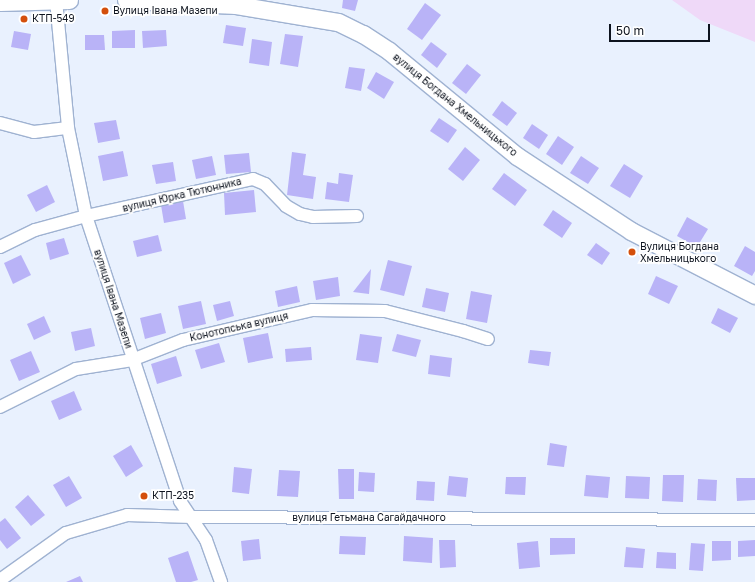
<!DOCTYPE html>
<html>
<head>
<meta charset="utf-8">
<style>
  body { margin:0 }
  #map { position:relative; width:755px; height:582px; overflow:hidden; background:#e9f1fe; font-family:"Golos Text",sans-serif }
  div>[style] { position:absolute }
  .green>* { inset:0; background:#efd9f8 }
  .building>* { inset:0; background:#b9b3f7 }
  .roads { filter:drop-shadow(1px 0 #9fb2d1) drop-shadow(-1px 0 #9fb2d1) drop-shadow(0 1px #9fb2d1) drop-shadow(0 -1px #9fb2d1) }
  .street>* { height:12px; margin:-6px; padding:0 6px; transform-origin:6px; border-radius:6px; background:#fff }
  .secondary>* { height:17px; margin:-8.5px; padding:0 8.5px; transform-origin:8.5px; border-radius:8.5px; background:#fff }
  .dots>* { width:11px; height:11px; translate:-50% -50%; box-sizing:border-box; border:2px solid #fff; border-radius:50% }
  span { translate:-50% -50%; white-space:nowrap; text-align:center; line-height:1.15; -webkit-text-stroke:3.5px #fff; paint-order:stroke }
  .poi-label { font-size:10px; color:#0d131e }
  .left { translate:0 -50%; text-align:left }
  .street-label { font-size:10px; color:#0d131e }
  .scale { position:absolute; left:609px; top:24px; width:101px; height:18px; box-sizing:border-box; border:2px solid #0d131e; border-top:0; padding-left:5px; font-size:12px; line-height:14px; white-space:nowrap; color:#0d131e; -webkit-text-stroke:3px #fff; paint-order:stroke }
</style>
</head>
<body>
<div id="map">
  <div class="green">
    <div style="clip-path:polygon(672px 0,755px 0,755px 42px,700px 20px)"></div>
  </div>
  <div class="building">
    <div style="clip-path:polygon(343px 0,358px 0,355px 11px,342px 8px)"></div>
    <div style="clip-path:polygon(425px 3px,441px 15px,422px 40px,407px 29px)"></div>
    <div style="clip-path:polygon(226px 25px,246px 28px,243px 46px,223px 43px)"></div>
    <div style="clip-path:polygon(135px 30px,135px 48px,112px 48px,112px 31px)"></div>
    <div style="clip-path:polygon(166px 30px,167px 46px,143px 48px,142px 31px)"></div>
    <div style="clip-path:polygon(14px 31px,31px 34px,28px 50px,11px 47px)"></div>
    <div style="clip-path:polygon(285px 34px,303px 36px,298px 67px,280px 64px)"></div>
    <div style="clip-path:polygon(85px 35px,104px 35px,105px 50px,85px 50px)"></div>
    <div style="clip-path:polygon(252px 39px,272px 42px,269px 66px,249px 63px)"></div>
    <div style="clip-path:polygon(431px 42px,447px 54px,437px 68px,421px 55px)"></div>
    <div style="clip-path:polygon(467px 64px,481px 75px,466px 94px,452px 83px)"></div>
    <div style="clip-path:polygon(349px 67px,365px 69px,361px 91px,345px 88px)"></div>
    <div style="clip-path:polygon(376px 72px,394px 82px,384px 99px,367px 88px)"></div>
    <div style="clip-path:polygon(502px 101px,517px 113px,507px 126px,492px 115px)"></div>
    <div style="clip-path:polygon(439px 118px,457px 130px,448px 143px,430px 131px)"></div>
    <div style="clip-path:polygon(116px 120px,120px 139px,98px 143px,94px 123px)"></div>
    <div style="clip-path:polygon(532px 124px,548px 135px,539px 149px,523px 138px)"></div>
    <div style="clip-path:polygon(558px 136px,574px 147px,562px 165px,546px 154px)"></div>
    <div style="clip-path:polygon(465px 147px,480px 160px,463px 181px,448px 169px)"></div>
    <div style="clip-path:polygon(123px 151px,128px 176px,103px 181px,98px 156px)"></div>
    <div style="clip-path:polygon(292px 152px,306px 154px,303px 175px,316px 177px,313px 199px,287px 195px)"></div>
    <div style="clip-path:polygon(249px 153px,251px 172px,226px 174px,224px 155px)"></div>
    <div style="clip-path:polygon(212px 156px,216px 175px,196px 179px,192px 160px)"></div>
    <div style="clip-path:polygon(581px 156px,599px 168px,588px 184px,570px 173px)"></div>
    <div style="clip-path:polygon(173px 162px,176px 181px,156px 184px,152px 165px)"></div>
    <div style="clip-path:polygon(624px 164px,643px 176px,630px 198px,610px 186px)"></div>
    <div style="clip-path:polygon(339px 173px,353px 175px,349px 202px,325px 199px,327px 182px,338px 184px)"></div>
    <div style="clip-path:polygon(504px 173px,527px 190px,515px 206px,492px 189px)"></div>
    <div style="clip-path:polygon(47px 185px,55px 202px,36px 212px,27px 195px)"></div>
    <div style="clip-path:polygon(254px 190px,256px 212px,225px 215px,224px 193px)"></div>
    <div style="clip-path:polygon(183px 201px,186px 219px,164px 223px,161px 205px)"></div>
    <div style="clip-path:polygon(553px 210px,572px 223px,562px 238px,543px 225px)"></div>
    <div style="clip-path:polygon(687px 217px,708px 229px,697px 247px,677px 236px)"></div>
    <div style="clip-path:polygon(158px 235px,162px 251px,137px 257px,133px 241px)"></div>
    <div style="clip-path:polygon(64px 238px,69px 254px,50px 260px,46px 243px)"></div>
    <div style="clip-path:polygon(596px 243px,610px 253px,602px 265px,587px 255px)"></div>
    <div style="clip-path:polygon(745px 246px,755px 252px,755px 271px,752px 276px,734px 266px)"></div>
    <div style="clip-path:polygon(21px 255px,31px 275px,13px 284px,4px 263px)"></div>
    <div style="clip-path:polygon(388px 260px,412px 266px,404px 296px,380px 290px)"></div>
    <div style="clip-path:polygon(371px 269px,369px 294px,353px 292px)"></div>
    <div style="clip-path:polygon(656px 276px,678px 286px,669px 304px,648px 294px)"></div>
    <div style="clip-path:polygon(338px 277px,340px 296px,316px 300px,313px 281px)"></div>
    <div style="clip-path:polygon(297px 286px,300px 302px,278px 307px,275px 291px)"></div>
    <div style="clip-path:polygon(426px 288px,449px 293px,445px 312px,422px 307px)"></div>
    <div style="clip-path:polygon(471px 291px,492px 295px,487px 323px,466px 319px)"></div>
    <div style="clip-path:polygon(201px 301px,206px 324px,183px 329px,178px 306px)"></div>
    <div style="clip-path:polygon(230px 301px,234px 316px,217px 321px,213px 305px)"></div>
    <div style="clip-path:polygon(718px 308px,738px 318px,730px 333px,711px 323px)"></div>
    <div style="clip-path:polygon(161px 313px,166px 333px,145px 339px,140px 318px)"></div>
    <div style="clip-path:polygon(44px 316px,51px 332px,34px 340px,27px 324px)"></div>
    <div style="clip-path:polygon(91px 328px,95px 346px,75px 351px,71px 332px)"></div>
    <div style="clip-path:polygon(268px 333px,273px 358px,248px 363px,243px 338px)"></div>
    <div style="clip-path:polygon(360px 334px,382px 337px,378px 363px,356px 360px)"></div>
    <div style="clip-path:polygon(397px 334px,421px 340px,416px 357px,392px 351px)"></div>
    <div style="clip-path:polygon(219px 343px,225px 362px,201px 369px,195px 350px)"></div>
    <div style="clip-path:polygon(311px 347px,312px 360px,286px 362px,285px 349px)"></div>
    <div style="clip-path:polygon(530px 350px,551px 352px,549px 366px,528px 363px)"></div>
    <div style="clip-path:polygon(31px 351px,40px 372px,19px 381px,10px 360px)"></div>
    <div style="clip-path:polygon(430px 355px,452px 358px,450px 377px,428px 374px)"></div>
    <div style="clip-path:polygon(176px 356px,182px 376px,157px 384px,151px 364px)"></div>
    <div style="clip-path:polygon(74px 391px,82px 410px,59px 420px,51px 401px)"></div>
    <div style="clip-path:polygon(550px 443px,567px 446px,564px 467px,547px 465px)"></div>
    <div style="clip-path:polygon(131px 445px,143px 466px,126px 477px,113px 456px)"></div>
    <div style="clip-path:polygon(234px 467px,252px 469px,249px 494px,232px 492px)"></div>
    <div style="clip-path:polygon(338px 469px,354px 469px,354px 499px,339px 499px)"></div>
    <div style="clip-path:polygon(279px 470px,300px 471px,298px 497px,277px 496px)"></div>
    <div style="clip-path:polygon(359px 472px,375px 473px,374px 492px,358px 491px)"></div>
    <div style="clip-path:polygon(586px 475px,610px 477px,608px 498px,584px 496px)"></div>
    <div style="clip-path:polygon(663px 475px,684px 475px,683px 502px,662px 501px)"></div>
    <div style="clip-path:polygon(69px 476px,82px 498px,66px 507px,53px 485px)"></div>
    <div style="clip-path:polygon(449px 476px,468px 478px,466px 497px,447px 495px)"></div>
    <div style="clip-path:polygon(626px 476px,650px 477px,649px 499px,625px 498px)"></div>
    <div style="clip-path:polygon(506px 477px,526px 477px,525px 495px,505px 494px)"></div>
    <div style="clip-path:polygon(736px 478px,755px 478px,755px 500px,737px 501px)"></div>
    <div style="clip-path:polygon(698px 479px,717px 480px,716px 501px,697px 500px)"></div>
    <div style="clip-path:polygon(417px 481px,435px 482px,434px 501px,416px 500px)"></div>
    <div style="clip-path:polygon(28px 495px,45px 515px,31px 526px,15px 507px)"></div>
    <div style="clip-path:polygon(5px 518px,21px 538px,7px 549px,0 540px,0 522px)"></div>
    <div style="clip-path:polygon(340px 536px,366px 537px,365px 555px,339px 554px)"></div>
    <div style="clip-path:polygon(404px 536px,433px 538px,432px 563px,403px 561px)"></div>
    <div style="clip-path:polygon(550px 538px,575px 538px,575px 554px,550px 555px)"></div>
    <div style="clip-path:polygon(259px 539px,261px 559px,243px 561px,241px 541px)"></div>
    <div style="clip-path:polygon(439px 540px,455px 540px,456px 567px,440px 568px)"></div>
    <div style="clip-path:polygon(755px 540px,755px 556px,738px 557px,738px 541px)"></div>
    <div style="clip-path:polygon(538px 541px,540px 567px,519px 569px,517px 543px)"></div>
    <div style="clip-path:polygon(712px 541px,731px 541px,731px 560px,712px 561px)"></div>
    <div style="clip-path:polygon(691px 543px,705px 544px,703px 571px,689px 570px)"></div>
    <div style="clip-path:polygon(626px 547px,645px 549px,643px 568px,624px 567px)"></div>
    <div style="clip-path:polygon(188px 551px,198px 580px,191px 582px,176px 582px,168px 558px)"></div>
    <div style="clip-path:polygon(657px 552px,676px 553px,676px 569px,656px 568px)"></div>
    <div style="clip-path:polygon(80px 576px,83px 582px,66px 582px)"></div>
  </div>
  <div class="roads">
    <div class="street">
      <div style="left:56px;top:0;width:129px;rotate:84.6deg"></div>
      <div style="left:68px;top:128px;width:90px;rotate:78.4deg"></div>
      <div style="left:86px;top:216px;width:300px;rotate:71.7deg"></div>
      <div style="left:180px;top:501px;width:47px;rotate:56.3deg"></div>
      <div style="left:206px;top:540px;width:45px;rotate:70.3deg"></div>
      <div style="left:0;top:123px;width:35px;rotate:15deg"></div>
      <div style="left:34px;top:132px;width:34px;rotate:-7deg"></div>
      <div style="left:0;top:247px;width:39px;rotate:-26deg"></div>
      <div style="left:35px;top:230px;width:53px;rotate:-15.4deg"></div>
      <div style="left:86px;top:216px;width:171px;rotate:-12.5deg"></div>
      <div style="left:253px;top:179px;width:13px;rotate:23deg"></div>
      <div style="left:265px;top:184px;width:30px;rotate:46deg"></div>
      <div style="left:286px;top:206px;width:16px;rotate:30deg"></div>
      <div style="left:300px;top:214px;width:13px;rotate:13deg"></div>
      <div style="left:313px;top:217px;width:44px;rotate:-1.3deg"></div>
      <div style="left:0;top:407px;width:85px;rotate:-26.6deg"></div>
      <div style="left:76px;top:369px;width:57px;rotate:-9.1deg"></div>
      <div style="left:132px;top:360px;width:55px;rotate:-21.4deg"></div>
      <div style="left:183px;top:340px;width:132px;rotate:-13.1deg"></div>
      <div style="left:312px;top:310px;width:73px;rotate:0.8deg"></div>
      <div style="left:385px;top:311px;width:81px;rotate:14.4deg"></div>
      <div style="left:463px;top:331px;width:26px;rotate:18deg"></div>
      <div style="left:0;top:580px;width:81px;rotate:-35.5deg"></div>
      <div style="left:66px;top:533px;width:64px;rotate:-16.4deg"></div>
      <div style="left:127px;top:515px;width:65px;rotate:1.8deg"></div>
      <div style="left:192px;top:517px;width:563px;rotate:0.31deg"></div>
    </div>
    <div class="secondary">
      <div style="left:126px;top:0;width:110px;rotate:2.6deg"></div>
      <div style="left:236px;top:5px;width:103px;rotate:9.5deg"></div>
      <div style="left:338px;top:22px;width:28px;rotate:26deg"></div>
      <div style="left:363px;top:34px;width:31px;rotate:33deg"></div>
      <div style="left:389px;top:51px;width:166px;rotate:39.4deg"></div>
      <div style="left:517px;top:156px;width:136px;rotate:33.3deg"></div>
      <div style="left:631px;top:231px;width:140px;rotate:27.3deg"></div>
      <div style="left:0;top:2px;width:69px;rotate:-1.7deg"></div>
    </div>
  </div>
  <div class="dots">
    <div style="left:105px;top:11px;background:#d44f0c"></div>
    <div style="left:24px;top:19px;background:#d44f0c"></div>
    <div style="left:632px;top:252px;background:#d44f0c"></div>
    <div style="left:144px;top:496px;background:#d44f0c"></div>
  </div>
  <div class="poi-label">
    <span class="left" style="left:113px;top:11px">Вулиця Івана Мазепи</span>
    <span class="left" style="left:32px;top:19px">КТП-549</span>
    <span class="left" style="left:640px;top:252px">Вулиця Богдана<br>Хмельницького</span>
    <span class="left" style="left:152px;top:496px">КТП-235</span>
  </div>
  <div class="street-label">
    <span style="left:455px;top:105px;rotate:39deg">вулиця Богдана Хмельницького</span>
    <span style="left:182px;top:195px;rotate:-13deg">вулиця Юрка Тютюнника</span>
    <span style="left:113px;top:299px;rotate:72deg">вулиця Івана Мазепи</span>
    <span style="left:239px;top:327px;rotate:-13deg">Конотопська вулиця</span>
    <span style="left:369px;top:518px">вулиця Гетьмана Сагайдачного</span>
  </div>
  <div class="scale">50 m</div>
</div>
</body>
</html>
